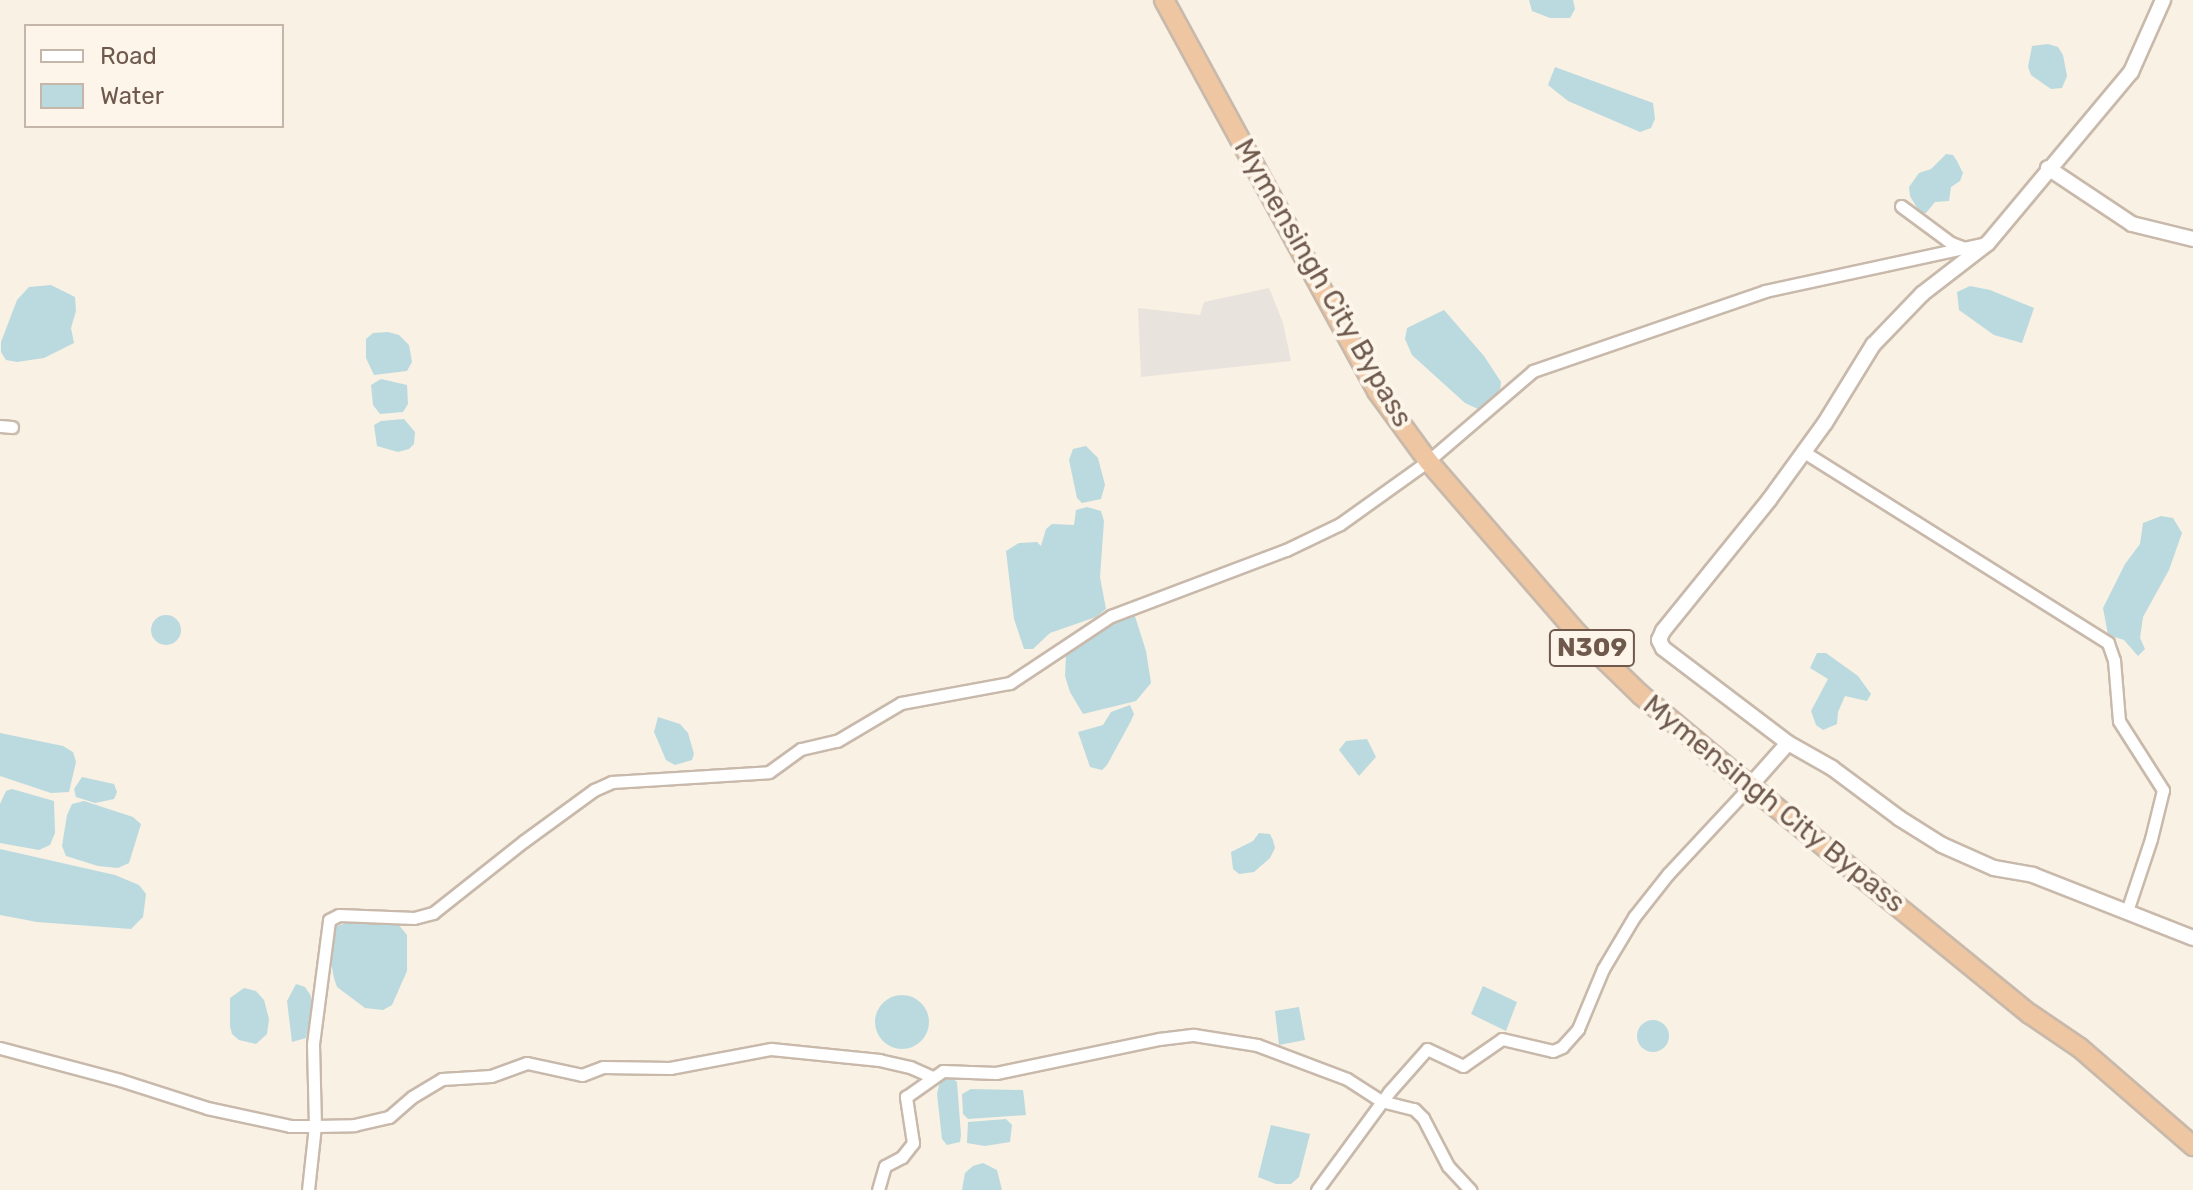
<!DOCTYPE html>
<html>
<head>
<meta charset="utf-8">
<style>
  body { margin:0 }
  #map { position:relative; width:2193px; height:1190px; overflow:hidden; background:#f9f1e3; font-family:Rubik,sans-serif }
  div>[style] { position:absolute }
  .industrial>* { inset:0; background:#e9e3de }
  .water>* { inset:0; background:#badae0 }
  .round { border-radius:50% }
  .roads { filter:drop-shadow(2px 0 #c8b9ab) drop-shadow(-2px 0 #c8b9ab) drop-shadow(0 2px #c8b9ab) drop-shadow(0 -2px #c8b9ab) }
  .minor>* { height:11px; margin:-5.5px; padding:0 5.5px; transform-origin:5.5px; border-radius:5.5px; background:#fff }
  .tertiary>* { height:14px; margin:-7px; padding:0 7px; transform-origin:7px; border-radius:7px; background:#fff }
  .trunk>* { height:18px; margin:-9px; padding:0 9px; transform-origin:9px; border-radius:9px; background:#efc6a2 }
  span { translate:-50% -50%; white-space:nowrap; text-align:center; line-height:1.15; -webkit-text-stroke:8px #fdf5e9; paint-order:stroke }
  .shield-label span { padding:2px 6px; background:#fdf5e9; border:2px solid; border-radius:6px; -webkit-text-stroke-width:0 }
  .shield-label { font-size:26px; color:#6e594c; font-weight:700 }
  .street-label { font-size:28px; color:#6e594c }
  .legend { position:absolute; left:24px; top:24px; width:260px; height:104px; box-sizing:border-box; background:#fdf5e9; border:2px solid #c4b7aa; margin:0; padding:10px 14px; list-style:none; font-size:24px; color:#6e594c }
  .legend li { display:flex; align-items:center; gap:16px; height:40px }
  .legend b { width:40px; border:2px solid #c4b7aa }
</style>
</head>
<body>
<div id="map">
  <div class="industrial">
    <div style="clip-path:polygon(1269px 288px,1283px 323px,1291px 361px,1141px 377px,1138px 308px,1200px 315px,1204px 302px)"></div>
  </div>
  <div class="water">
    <div style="clip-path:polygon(1529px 0,1573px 0,1575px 9px,1570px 18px,1550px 18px,1532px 11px)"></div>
    <div style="clip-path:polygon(2048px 44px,2058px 47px,2063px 55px,2067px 76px,2062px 88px,2051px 89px,2031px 75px,2028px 67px,2032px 46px)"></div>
    <div style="clip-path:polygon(1555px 67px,1653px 103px,1655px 119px,1651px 128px,1640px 132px,1568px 101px,1548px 85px)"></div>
    <div style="clip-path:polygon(1946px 154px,1953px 155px,1957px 161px,1963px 173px,1960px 181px,1951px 187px,1949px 201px,1935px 202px,1926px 213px,1920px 213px,1910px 196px,1909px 187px,1919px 173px,1931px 169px)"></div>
    <div style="clip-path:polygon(51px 285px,75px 297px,76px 311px,71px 328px,74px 343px,44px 358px,17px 362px,6px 360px,1px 352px,1px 342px,17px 300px,29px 287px)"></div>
    <div style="clip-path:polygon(1970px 286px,1990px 290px,2034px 308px,2022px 343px,1994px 335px,1959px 310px,1957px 292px)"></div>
    <div style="clip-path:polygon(1444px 310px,1484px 356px,1501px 382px,1500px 391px,1478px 409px,1465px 403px,1412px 355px,1405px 339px,1407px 328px)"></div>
    <div style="clip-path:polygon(388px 332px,399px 335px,409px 345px,412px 362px,407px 371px,374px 375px,366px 358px,366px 339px,373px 333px)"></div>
    <div style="clip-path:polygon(381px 379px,407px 385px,408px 404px,403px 412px,380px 414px,373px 405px,371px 385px)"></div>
    <div style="clip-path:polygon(404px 419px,415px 432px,414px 444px,409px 449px,398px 452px,377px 446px,374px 425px,381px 421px)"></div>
    <div style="clip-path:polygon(1086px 446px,1098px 458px,1105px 485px,1101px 499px,1082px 503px,1077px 498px,1069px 460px,1073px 449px)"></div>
    <div style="clip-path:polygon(1087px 507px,1101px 511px,1104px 521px,1100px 577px,1106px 609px,1096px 617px,1050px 633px,1033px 649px,1024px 649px,1014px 619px,1006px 551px,1019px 543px,1037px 542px,1041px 546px,1046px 529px,1052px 524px,1074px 525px,1076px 510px)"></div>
    <div style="clip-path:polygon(2161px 516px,2173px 518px,2182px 533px,2169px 570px,2143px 617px,2140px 638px,2145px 649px,2138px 656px,2124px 640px,2108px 635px,2103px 608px,2125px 564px,2140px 544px,2143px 523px)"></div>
    <div style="clip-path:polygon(1134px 613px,1146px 651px,1151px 683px,1136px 701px,1083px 714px,1070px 692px,1065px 676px,1066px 656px,1078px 645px)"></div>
    <div class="round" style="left:151px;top:615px;width:30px;height:30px"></div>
    <div style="clip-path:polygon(1817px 653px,1826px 653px,1858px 676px,1871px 694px,1867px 701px,1845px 696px,1838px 712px,1837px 724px,1823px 730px,1816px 725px,1811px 711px,1828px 679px,1810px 668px)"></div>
    <div style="clip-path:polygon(1130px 705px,1134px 714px,1131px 721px,1107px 765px,1102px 770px,1090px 767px,1078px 732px,1103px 725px,1111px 712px)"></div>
    <div style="clip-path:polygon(658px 717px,680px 724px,688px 733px,694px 754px,692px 760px,675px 765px,666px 760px,654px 732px)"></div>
    <div style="clip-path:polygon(0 733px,63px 746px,73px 752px,76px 762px,69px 792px,51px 793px,0 776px)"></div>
    <div style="clip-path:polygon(1367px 739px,1376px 757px,1359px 776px,1339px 750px,1346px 741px)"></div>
    <div style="clip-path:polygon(82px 777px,114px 784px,117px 792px,114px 799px,95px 803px,76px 797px,74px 789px)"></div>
    <div style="clip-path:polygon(12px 789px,54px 801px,55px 833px,50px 845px,39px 850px,0 843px,0 804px,6px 791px)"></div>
    <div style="clip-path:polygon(84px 801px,133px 817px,141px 824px,129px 863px,118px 868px,98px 866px,66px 856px,62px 846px,67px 815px,72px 804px)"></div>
    <div style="clip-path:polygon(1259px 833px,1270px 834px,1273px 840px,1275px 848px,1270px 858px,1254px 872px,1239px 874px,1233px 869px,1231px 852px,1253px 841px)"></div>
    <div style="clip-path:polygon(0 849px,115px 875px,139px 885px,146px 894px,143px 917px,131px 929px,37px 922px,0 915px)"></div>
    <div style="clip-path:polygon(352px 921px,398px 924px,407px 935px,407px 971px,392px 1005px,383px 1010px,365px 1008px,337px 987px,334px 978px,329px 951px,334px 927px)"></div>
    <div style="clip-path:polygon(296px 984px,305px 987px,311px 996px,312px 1009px,306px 1038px,292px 1042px,287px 1001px)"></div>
    <div style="clip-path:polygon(1483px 986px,1517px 1002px,1506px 1031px,1471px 1014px)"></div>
    <div style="clip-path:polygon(244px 988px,256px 991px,264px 1000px,269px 1019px,267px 1034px,256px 1044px,239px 1040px,232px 1034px,230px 1026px,230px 998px)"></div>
    <div class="round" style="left:875px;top:995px;width:54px;height:54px"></div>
    <div style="clip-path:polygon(1299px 1007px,1305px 1040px,1279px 1045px,1275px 1011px)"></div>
    <div class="round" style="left:1637px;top:1020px;width:32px;height:32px"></div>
    <div style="clip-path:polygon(949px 1076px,957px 1082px,961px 1135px,960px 1142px,947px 1145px,942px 1139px,937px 1094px,940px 1081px)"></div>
    <div style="clip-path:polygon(971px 1089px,1023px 1090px,1026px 1115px,968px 1119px,963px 1114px,962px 1094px)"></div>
    <div style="clip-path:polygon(1006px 1119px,1012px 1125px,1010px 1142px,985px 1146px,967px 1143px,968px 1122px)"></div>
    <div style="clip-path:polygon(1271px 1125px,1310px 1134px,1299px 1177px,1291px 1184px,1276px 1184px,1258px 1177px)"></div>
    <div style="clip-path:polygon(983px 1163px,997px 1170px,1002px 1190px,962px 1190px,965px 1173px,973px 1166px)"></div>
  </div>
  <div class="roads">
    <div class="minor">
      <div style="left:1901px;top:206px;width:62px;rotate:36.5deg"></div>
      <div style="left:1951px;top:243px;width:15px;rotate:20deg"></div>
      <div style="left:0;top:426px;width:12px;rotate:5deg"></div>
      <div style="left:1804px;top:452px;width:359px;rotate:32.1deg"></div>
      <div style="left:2108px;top:643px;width:18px;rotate:71deg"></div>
      <div style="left:2114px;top:660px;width:61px;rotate:85.3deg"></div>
      <div style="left:2119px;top:721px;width:82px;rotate:57.5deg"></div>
      <div style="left:2163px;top:790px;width:50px;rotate:103.8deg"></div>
      <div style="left:2151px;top:839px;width:76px;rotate:108.4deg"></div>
      <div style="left:0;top:1048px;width:124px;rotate:14.9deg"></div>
      <div style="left:120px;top:1080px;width:91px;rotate:17.8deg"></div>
      <div style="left:207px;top:1108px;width:85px;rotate:12.2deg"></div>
      <div style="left:290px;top:1126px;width:25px"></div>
      <div style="left:315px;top:1126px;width:82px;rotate:-91.4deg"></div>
      <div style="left:313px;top:1044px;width:125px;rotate:-82.6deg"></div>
      <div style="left:329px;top:920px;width:11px;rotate:-27deg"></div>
      <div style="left:339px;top:915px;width:75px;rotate:2.3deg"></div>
      <div style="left:414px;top:918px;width:20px;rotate:-15deg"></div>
      <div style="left:433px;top:913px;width:116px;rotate:-38.4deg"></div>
      <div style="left:524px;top:841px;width:87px;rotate:-36.1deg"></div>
      <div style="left:594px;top:790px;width:20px;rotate:-24deg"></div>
      <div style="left:612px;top:782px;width:157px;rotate:-3.6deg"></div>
      <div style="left:769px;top:772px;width:39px;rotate:-36deg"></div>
      <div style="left:801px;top:749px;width:37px;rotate:-13deg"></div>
      <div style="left:837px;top:741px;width:74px;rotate:-30.7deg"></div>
      <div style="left:901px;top:703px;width:111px;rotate:-10.4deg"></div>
      <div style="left:1010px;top:683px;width:121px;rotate:-33.6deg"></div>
      <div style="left:1111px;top:616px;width:187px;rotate:-20.7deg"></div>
      <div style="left:1286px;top:550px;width:60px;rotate:-25.7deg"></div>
      <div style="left:1340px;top:524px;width:108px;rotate:-35.6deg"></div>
      <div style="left:1428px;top:461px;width:138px;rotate:-40.6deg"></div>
      <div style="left:1533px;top:371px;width:245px;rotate:-19deg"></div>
      <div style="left:1765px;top:291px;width:223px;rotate:-12.2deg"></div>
      <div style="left:308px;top:1190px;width:64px;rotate:-83.8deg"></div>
      <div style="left:315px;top:1126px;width:39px;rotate:-1deg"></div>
      <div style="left:354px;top:1125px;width:36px;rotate:-13deg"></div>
      <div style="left:389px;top:1117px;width:30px;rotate:-41deg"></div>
      <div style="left:412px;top:1097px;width:35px;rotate:-31deg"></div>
      <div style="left:442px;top:1079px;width:49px;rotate:-3.5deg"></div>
      <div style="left:491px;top:1076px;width:38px;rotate:-20deg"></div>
      <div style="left:527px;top:1063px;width:56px;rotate:12.3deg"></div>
      <div style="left:582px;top:1075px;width:22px;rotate:-21deg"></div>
      <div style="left:603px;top:1067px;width:67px;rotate:0.9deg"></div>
      <div style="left:670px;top:1068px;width:103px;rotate:-10.7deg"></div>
      <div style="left:771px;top:1049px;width:109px;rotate:5.8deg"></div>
      <div style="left:879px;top:1060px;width:32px;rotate:13deg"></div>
      <div style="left:910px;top:1067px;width:24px;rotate:24deg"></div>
      <div style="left:878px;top:1190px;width:25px;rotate:-74deg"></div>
      <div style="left:885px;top:1166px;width:19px;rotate:-28deg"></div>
      <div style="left:902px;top:1157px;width:18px;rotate:-52deg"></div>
      <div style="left:913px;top:1143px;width:47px;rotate:-98.7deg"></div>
      <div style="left:906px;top:1097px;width:45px;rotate:-35.1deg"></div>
      <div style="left:943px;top:1071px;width:53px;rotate:2.2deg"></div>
      <div style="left:996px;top:1073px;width:167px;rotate:-11.8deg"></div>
      <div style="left:1159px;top:1039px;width:35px;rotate:-7deg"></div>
      <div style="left:1194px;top:1035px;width:64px;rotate:9deg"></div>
      <div style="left:1257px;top:1045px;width:96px;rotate:20.7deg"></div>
      <div style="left:1347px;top:1079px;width:40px;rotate:32.9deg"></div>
      <div style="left:1381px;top:1101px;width:34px;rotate:14deg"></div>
      <div style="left:1414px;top:1109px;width:13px;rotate:45deg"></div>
      <div style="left:1423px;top:1118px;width:54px;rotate:62.5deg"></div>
      <div style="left:1448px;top:1166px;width:33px;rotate:47deg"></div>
      <div style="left:1317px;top:1190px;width:122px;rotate:-53.7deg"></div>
      <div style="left:1389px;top:1092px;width:57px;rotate:-48.5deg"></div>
      <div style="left:1427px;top:1049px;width:40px;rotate:25deg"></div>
      <div style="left:1463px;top:1066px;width:47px;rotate:-34.7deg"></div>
      <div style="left:1502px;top:1039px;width:52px;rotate:13.2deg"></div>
      <div style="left:1553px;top:1051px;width:10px;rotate:-24deg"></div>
      <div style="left:1562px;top:1047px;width:24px;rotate:-48deg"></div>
      <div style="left:1578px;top:1029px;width:65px;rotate:-67.4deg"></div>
      <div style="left:1603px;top:969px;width:61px;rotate:-59.2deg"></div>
      <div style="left:1634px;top:917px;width:55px;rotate:-51.7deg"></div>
      <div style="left:1668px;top:874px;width:120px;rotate:-47deg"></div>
    </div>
    <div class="tertiary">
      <div style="left:2048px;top:168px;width:101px;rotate:33.7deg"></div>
      <div style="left:2132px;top:224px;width:63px;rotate:13.8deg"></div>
      <div style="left:1788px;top:743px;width:157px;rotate:-142.8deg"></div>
      <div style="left:1663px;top:648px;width:9px;rotate:-117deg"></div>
      <div style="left:1659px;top:640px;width:10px;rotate:-66deg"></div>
      <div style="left:1663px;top:631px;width:169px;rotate:-51deg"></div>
      <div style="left:1769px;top:500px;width:95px;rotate:-54deg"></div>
      <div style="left:1825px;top:423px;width:92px;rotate:-58.4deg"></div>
      <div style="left:1873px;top:345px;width:71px;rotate:-46.1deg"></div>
      <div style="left:1922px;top:294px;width:83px;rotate:-37.7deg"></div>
      <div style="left:1988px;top:243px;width:223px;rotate:-50.1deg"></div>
      <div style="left:2131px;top:72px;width:79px;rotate:-66deg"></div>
      <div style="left:1750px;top:786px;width:57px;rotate:-48.5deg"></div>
      <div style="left:1788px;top:743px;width:51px;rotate:29.6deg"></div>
      <div style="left:1832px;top:768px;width:84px;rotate:36.7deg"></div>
      <div style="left:1899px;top:818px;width:51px;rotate:32.1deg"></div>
      <div style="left:1942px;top:845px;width:57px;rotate:23.9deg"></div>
      <div style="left:1994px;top:868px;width:40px;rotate:10deg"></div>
      <div style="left:2033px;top:875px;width:172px;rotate:21.5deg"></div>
    </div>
    <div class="trunk">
      <div style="left:1164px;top:0;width:445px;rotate:61.4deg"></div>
      <div style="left:1377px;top:391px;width:87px;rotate:53.9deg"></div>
      <div style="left:1428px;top:461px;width:228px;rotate:49.1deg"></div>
      <div style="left:1577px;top:633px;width:89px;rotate:44.1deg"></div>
      <div style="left:1641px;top:695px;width:142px;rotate:39.9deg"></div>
      <div style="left:1750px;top:786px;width:361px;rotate:39.2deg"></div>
      <div style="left:2030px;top:1014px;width:60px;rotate:34.2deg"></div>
      <div style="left:2080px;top:1048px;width:150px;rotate:40.9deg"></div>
    </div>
  </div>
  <div class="shield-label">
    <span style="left:1592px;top:648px">N309</span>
  </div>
  <div class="street-label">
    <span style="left:1323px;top:283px;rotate:60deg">Mymensingh City Bypass</span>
    <span style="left:1774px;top:804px;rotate:39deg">Mymensingh City Bypass</span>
  </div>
  <ul class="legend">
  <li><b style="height:10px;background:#fff"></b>Road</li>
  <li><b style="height:22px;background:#badae0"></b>Water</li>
  </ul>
</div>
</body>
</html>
